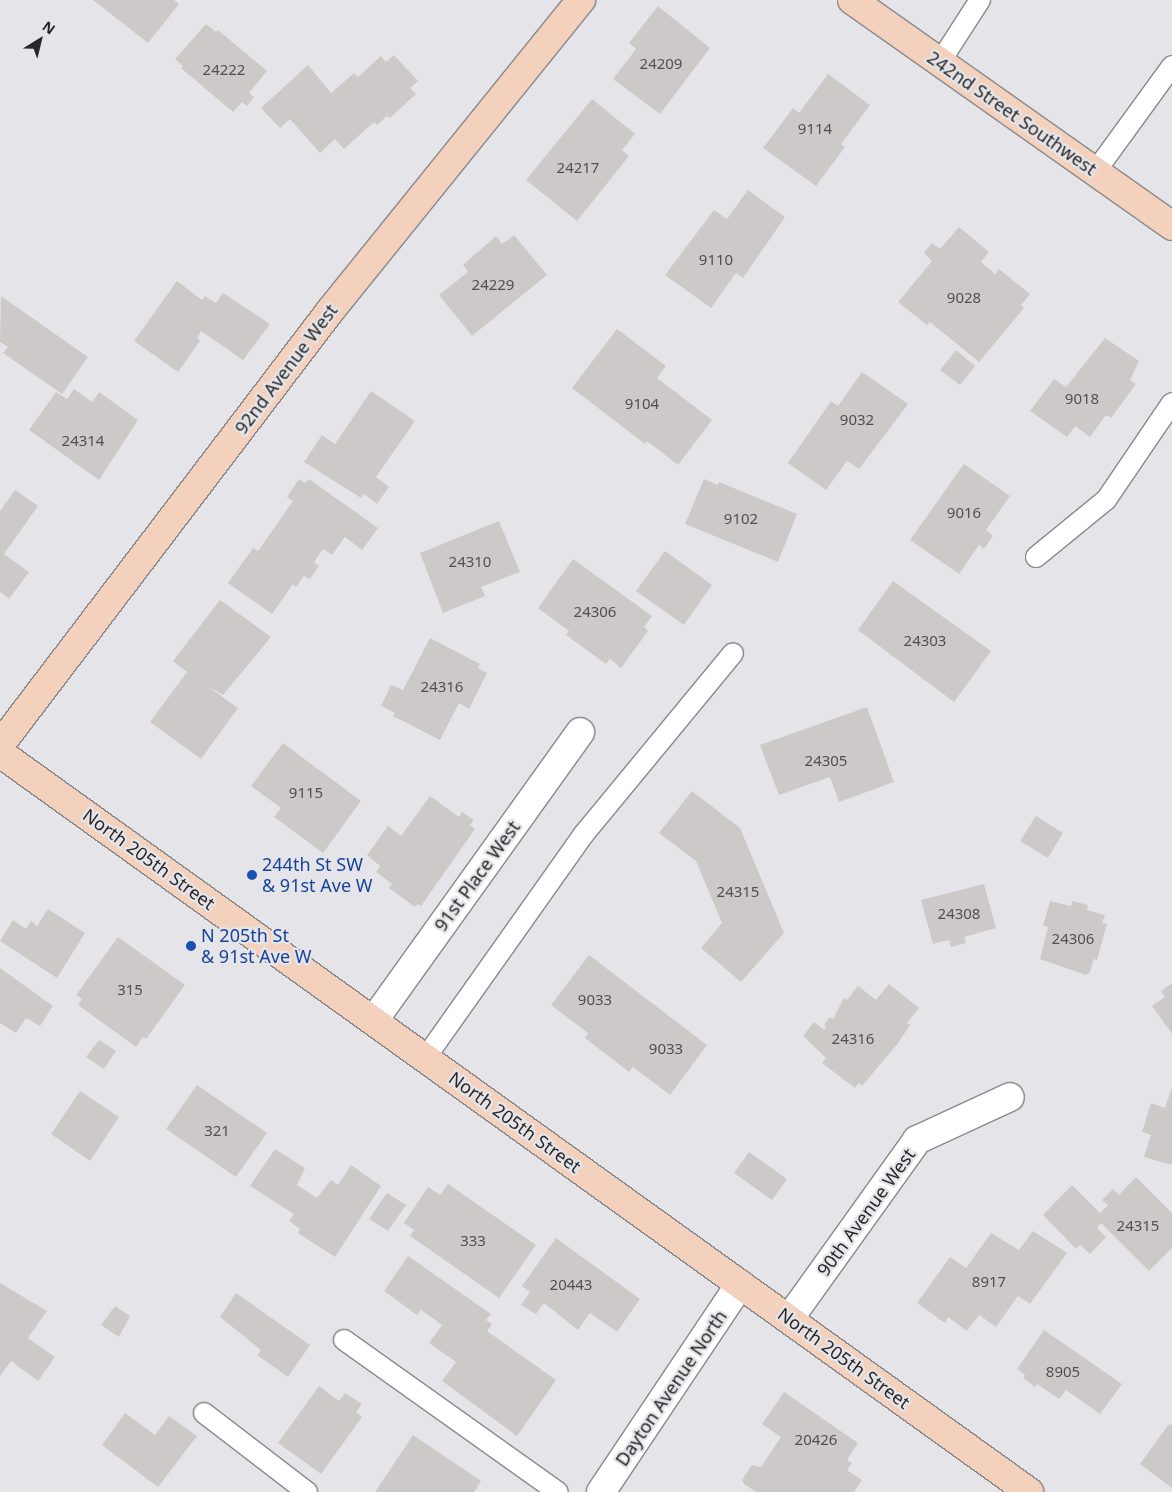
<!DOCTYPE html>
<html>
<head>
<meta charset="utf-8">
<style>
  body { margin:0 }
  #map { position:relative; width:1172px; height:1492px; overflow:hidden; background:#e5e5e9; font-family:"Noto Sans",sans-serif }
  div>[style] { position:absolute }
  .building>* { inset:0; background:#cec9c9 }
  .roads { filter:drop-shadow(1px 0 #8a8a8d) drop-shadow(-1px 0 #8a8a8d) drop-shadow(0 1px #8a8a8d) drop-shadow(0 -1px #8a8a8d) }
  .lane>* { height:20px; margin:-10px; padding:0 10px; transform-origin:10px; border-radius:10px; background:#fff }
  .street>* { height:28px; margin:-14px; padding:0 14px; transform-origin:14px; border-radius:14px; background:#fff }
  .secondary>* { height:28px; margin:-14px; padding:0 14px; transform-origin:14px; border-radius:14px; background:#f3d1bc }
  .dots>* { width:14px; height:14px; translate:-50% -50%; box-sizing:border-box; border:2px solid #e5e5e9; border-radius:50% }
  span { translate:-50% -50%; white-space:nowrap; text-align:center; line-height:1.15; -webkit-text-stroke:4.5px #e5e5e9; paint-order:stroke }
  .number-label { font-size:15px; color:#515051 }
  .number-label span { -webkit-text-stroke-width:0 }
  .street-label { font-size:18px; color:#272729 }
  .transit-label { font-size:18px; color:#164399 }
  .left { translate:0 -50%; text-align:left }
  .north { position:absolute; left:15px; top:15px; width:50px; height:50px; -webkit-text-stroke:4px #e5e5e9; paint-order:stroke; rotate:36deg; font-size:14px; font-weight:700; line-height:20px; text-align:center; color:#272729 }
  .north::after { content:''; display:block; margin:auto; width:18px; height:22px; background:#272729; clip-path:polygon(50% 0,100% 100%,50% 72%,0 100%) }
</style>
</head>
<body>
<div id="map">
  <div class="building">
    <div style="clip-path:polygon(93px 0,174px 0,179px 4px,148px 43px)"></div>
    <div style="clip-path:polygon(658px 6px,710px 48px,660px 114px,613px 79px,636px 49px,629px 43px)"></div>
    <div style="clip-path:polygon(206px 24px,216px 32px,218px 30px,267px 71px,249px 93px,254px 97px,247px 106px,242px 102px,233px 112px,181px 68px,183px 66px,175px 59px)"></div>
    <div style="clip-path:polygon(394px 55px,418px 81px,410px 88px,416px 94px,390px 118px,387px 116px,377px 125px,374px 122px,344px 149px,335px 139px,320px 153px,290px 119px,280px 128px,261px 108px,308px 65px,331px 93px,354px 73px,358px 77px,381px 56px,386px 62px)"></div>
    <div style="clip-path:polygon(828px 74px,870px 105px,841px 144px,845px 147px,816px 186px,763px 148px,793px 108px,799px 113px)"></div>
    <div style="clip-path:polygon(592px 99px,635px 134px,622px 150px,629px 156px,577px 221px,526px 180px)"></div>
    <div style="clip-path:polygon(748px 190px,785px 217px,743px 278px,736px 273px,711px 308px,665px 275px,714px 210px,727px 219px)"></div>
    <div style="clip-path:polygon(959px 227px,989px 252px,981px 262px,995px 274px,999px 269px,1030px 294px,1021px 305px,1024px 308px,979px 362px,930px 322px,927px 325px,898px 302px,932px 261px,924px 253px,932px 243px,940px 249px)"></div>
    <div style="clip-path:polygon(514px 235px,547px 275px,472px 336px,439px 295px,468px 272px,463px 265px,496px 236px,502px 244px)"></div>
    <div style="clip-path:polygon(177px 281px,202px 300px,205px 296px,216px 303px,223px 293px,270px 324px,243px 360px,201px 331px,197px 338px,200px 341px,178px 372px,134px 341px)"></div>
    <div style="clip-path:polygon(1px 296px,88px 357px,62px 394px,3px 353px,8px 347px,0 342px)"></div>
    <div style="clip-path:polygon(617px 329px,666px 366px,657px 378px,712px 420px,678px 465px,647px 441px,645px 444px,572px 388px)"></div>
    <div style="clip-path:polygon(1105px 338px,1139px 361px,1130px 380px,1136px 384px,1111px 418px,1106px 415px,1090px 437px,1075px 426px,1067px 437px,1030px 411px,1054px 379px,1066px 387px)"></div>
    <div style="clip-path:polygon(956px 350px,975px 366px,960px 385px,940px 370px)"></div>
    <div style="clip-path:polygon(862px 372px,908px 404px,859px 469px,847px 461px,826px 490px,788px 463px,831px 401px,838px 406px)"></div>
    <div style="clip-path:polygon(74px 389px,92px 402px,99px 392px,138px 420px,99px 480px,29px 430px,56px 392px,67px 399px)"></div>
    <div style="clip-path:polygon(371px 391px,415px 421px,376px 477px,389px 487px,377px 504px,364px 494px,361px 498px,304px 462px,322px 435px,335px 444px)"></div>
    <div style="clip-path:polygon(964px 464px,1010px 496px,986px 530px,993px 536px,984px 549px,979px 545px,959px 574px,910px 540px)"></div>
    <div style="clip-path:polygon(299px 479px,305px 483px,309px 479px,378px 528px,362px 550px,345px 537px,332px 555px,323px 549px,314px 562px,319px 566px,310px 579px,304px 576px,296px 587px,293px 584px,272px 614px,228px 583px,253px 548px,258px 551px,293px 501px,287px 497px)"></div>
    <div style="clip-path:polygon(704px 479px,718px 485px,719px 482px,797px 514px,778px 562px,685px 524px)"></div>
    <div style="clip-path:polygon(15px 490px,38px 506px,4px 554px,29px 572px,9px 599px,0 592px,0 511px)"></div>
    <div style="clip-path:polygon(499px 521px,520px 572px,481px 587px,485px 596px,443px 613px,420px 553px)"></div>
    <div style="clip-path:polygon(665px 551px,712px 585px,684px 625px,636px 591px)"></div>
    <div style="clip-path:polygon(573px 559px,652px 616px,644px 627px,648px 631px,621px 668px,610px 659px,606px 664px,566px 635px,569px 631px,538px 608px)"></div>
    <div style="clip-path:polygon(893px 581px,991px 651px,954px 702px,858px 630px)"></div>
    <div style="clip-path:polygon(220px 600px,271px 637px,223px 695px,207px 686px,238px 708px,201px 759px,150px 722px,187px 672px,173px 661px)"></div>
    <div style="clip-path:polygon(430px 638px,480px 664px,478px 668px,487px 673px,469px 709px,459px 703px,440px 740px,393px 716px,395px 713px,381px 706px,391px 685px,403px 690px)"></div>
    <div style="clip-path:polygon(867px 707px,894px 782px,839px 802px,830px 777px,779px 795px,760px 745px)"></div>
    <div style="clip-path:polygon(283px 743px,361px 801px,323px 853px,274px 817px,281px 808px,251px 786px)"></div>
    <div style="clip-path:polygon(692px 791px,740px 828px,784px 933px,741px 982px,701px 948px,722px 923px,696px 861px,659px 833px)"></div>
    <div style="clip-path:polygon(430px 796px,459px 817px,462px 812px,474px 820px,470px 825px,475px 829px,421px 906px,418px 904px,415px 907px,389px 888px,392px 884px,376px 872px,380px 866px,367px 855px,388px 826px,401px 836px)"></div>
    <div style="clip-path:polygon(1036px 816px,1063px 833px,1048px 858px,1020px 841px)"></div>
    <div style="clip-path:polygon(984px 884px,996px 928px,964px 937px,966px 943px,951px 947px,949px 940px,933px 944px,921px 900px)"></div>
    <div style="clip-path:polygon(1050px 901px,1071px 906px,1072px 901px,1088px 905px,1087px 910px,1105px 915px,1102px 923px,1107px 924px,1097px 960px,1094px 959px,1090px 972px,1086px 975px,1040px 959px,1048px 927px,1043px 926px)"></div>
    <div style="clip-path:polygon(48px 909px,85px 933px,57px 978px,0 941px,13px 920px,26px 929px,31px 921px,37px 926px)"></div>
    <div style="clip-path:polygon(118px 937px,185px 985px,146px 1039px,143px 1037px,136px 1047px,78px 1005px,82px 999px,76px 995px)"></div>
    <div style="clip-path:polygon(589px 955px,707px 1045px,670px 1095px,633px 1067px,629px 1072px,585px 1038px,588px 1033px,551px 1005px)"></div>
    <div style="clip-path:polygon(0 968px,53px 1006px,40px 1026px,26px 1018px,16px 1033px,0 1023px)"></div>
    <div style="clip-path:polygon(1172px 983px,1172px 1034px,1152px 1006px,1165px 997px,1161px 991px)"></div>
    <div style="clip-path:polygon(889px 984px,919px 1008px,907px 1023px,910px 1025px,898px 1043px,862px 1086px,859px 1083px,855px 1088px,822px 1063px,826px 1058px,803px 1036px,814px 1022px,824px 1030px,826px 1027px,824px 1025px,830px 1017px,833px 1019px,844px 998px,847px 1000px,858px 986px,876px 1000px)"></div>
    <div style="clip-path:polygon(99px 1040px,116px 1051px,104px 1069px,86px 1057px)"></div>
    <div style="clip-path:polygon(197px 1085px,267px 1133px,236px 1177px,166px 1129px)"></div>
    <div style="clip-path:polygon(1172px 1087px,1172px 1165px,1144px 1157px,1151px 1135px,1142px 1132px,1151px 1103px,1165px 1108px)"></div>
    <div style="clip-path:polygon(80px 1091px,119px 1117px,90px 1161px,51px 1134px)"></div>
    <div style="clip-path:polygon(275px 1149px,305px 1168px,297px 1185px,317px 1198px,331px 1180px,338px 1185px,351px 1165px,381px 1186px,335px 1257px,298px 1233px,300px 1229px,289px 1221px,294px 1214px,250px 1186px)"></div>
    <div style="clip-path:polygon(749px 1152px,787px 1179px,772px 1200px,734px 1173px)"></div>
    <div style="clip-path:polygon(1136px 1177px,1172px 1213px,1172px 1248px,1149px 1271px,1101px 1223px,1097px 1228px,1106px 1237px,1090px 1254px,1080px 1245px,1076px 1249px,1043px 1215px,1072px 1185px,1100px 1213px,1108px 1205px,1102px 1200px,1113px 1189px,1119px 1195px)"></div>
    <div style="clip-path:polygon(448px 1184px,536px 1245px,499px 1298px,410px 1236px,414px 1230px,404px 1223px,428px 1187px,440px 1195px)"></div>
    <div style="clip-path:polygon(387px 1193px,406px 1205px,388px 1231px,369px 1219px)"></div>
    <div style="clip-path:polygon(1033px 1231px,1067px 1253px,1030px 1304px,1018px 1296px,996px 1327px,979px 1315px,967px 1331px,948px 1317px,945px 1323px,917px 1303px,950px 1257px,966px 1268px,991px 1233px,1019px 1250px)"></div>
    <div style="clip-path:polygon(556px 1238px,640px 1299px,617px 1332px,590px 1313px,578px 1330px,544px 1303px,536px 1314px,521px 1305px,530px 1292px,522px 1286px)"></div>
    <div style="clip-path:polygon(408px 1256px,491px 1314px,486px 1320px,492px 1324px,487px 1331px,556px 1380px,517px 1436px,442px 1381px,456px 1362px,429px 1343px,442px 1325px,421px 1310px,417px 1315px,384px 1291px)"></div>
    <div style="clip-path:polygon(0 1283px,47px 1311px,28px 1338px,55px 1357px,38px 1381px,11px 1361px,0 1376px)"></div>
    <div style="clip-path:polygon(236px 1293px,310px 1345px,288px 1377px,257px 1355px,261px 1350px,220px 1317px)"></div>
    <div style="clip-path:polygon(115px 1306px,130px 1316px,119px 1337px,101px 1325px)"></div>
    <div style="clip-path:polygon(1044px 1330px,1122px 1384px,1100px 1414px,1066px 1390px,1059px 1399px,1037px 1384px,1035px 1387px,1023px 1378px,1025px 1375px,1017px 1369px)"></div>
    <div style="clip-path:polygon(319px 1386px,339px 1401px,345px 1393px,362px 1404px,356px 1412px,362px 1417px,321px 1474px,278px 1443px)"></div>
    <div style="clip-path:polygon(784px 1392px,858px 1443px,847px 1460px,852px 1463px,847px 1470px,862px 1480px,854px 1492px,756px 1492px,744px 1484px,742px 1480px,752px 1465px,761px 1467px,781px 1437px,762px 1424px)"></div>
    <div style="clip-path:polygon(125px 1413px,155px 1435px,169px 1416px,197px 1436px,158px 1487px,102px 1445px)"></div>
    <div style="clip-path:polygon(1169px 1424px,1172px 1426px,1172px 1488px,1140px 1464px)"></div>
    <div style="clip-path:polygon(413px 1435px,481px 1481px,474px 1492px,375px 1492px)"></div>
  </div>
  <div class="roads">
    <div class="lane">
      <div style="left:940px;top:62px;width:74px;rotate:-57.2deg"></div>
      <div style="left:1095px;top:172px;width:131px;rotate:-54deg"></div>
      <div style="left:1036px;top:557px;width:90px;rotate:-39.2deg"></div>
      <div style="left:1106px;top:500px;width:117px;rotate:-55.8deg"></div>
      <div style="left:426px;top:1057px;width:273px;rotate:-54.7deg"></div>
      <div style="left:584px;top:834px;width:234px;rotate:-50.5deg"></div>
      <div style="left:344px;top:1340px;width:262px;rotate:35.4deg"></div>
      <div style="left:204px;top:1413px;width:130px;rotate:37.5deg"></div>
    </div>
    <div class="street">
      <div style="left:374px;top:1020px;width:354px;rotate:-54.4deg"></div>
      <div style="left:789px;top:1319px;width:220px;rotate:-54.4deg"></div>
      <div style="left:917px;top:1140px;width:102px;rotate:-24.8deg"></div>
      <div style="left:601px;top:1492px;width:250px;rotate:-56.2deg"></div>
    </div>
    <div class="secondary">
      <div style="left:852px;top:0;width:392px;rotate:35.2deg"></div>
      <div style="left:0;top:745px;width:545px;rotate:-52.75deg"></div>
      <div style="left:330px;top:311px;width:400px;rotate:-51.1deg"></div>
      <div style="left:0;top:753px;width:1267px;rotate:35.68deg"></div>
    </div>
  </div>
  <div class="dots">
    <div style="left:252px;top:875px;background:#1a4fb4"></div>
    <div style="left:191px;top:946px;background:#1a4fb4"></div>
  </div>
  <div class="number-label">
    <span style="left:661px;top:64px">24209</span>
    <span style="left:224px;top:70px">24222</span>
    <span style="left:815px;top:129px">9114</span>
    <span style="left:578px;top:168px">24217</span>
    <span style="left:716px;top:260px">9110</span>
    <span style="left:493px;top:285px">24229</span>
    <span style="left:964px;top:298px">9028</span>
    <span style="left:1082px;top:399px">9018</span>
    <span style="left:642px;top:404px">9104</span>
    <span style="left:857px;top:420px">9032</span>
    <span style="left:83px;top:441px">24314</span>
    <span style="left:964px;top:513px">9016</span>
    <span style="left:741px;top:519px">9102</span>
    <span style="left:470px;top:562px">24310</span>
    <span style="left:595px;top:612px">24306</span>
    <span style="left:925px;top:641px">24303</span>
    <span style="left:442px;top:687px">24316</span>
    <span style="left:826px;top:761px">24305</span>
    <span style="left:306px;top:793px">9115</span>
    <span style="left:738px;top:892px">24315</span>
    <span style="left:959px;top:914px">24308</span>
    <span style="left:1073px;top:939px">24306</span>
    <span style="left:130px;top:990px">315</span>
    <span style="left:595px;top:1000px">9033</span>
    <span style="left:853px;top:1039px">24316</span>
    <span style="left:666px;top:1049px">9033</span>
    <span style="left:217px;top:1131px">321</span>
    <span style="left:1138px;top:1226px">24315</span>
    <span style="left:473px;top:1241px">333</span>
    <span style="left:989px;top:1282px">8917</span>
    <span style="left:571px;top:1285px">20443</span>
    <span style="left:1063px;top:1372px">8905</span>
    <span style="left:816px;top:1440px">20426</span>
  </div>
  <div class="street-label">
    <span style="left:1012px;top:113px;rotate:35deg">242nd Street Southwest</span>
    <span style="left:286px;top:369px;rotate:-53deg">92nd Avenue West</span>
    <span style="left:149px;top:859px;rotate:36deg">North 205th Street</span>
    <span style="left:477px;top:876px;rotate:-54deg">91st Place West</span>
    <span style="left:515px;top:1122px;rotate:36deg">North 205th Street</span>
    <span style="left:866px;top:1212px;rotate:-54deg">90th Avenue West</span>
    <span style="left:844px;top:1358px;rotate:36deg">North 205th Street</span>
    <span style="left:671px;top:1388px;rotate:-56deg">Dayton Avenue North</span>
  </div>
  <div class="transit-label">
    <span class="left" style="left:262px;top:875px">244th St SW<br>&amp; 91st Ave W</span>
    <span class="left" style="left:201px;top:946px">N 205th St<br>&amp; 91st Ave W</span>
  </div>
  <div class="north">N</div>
</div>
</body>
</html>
